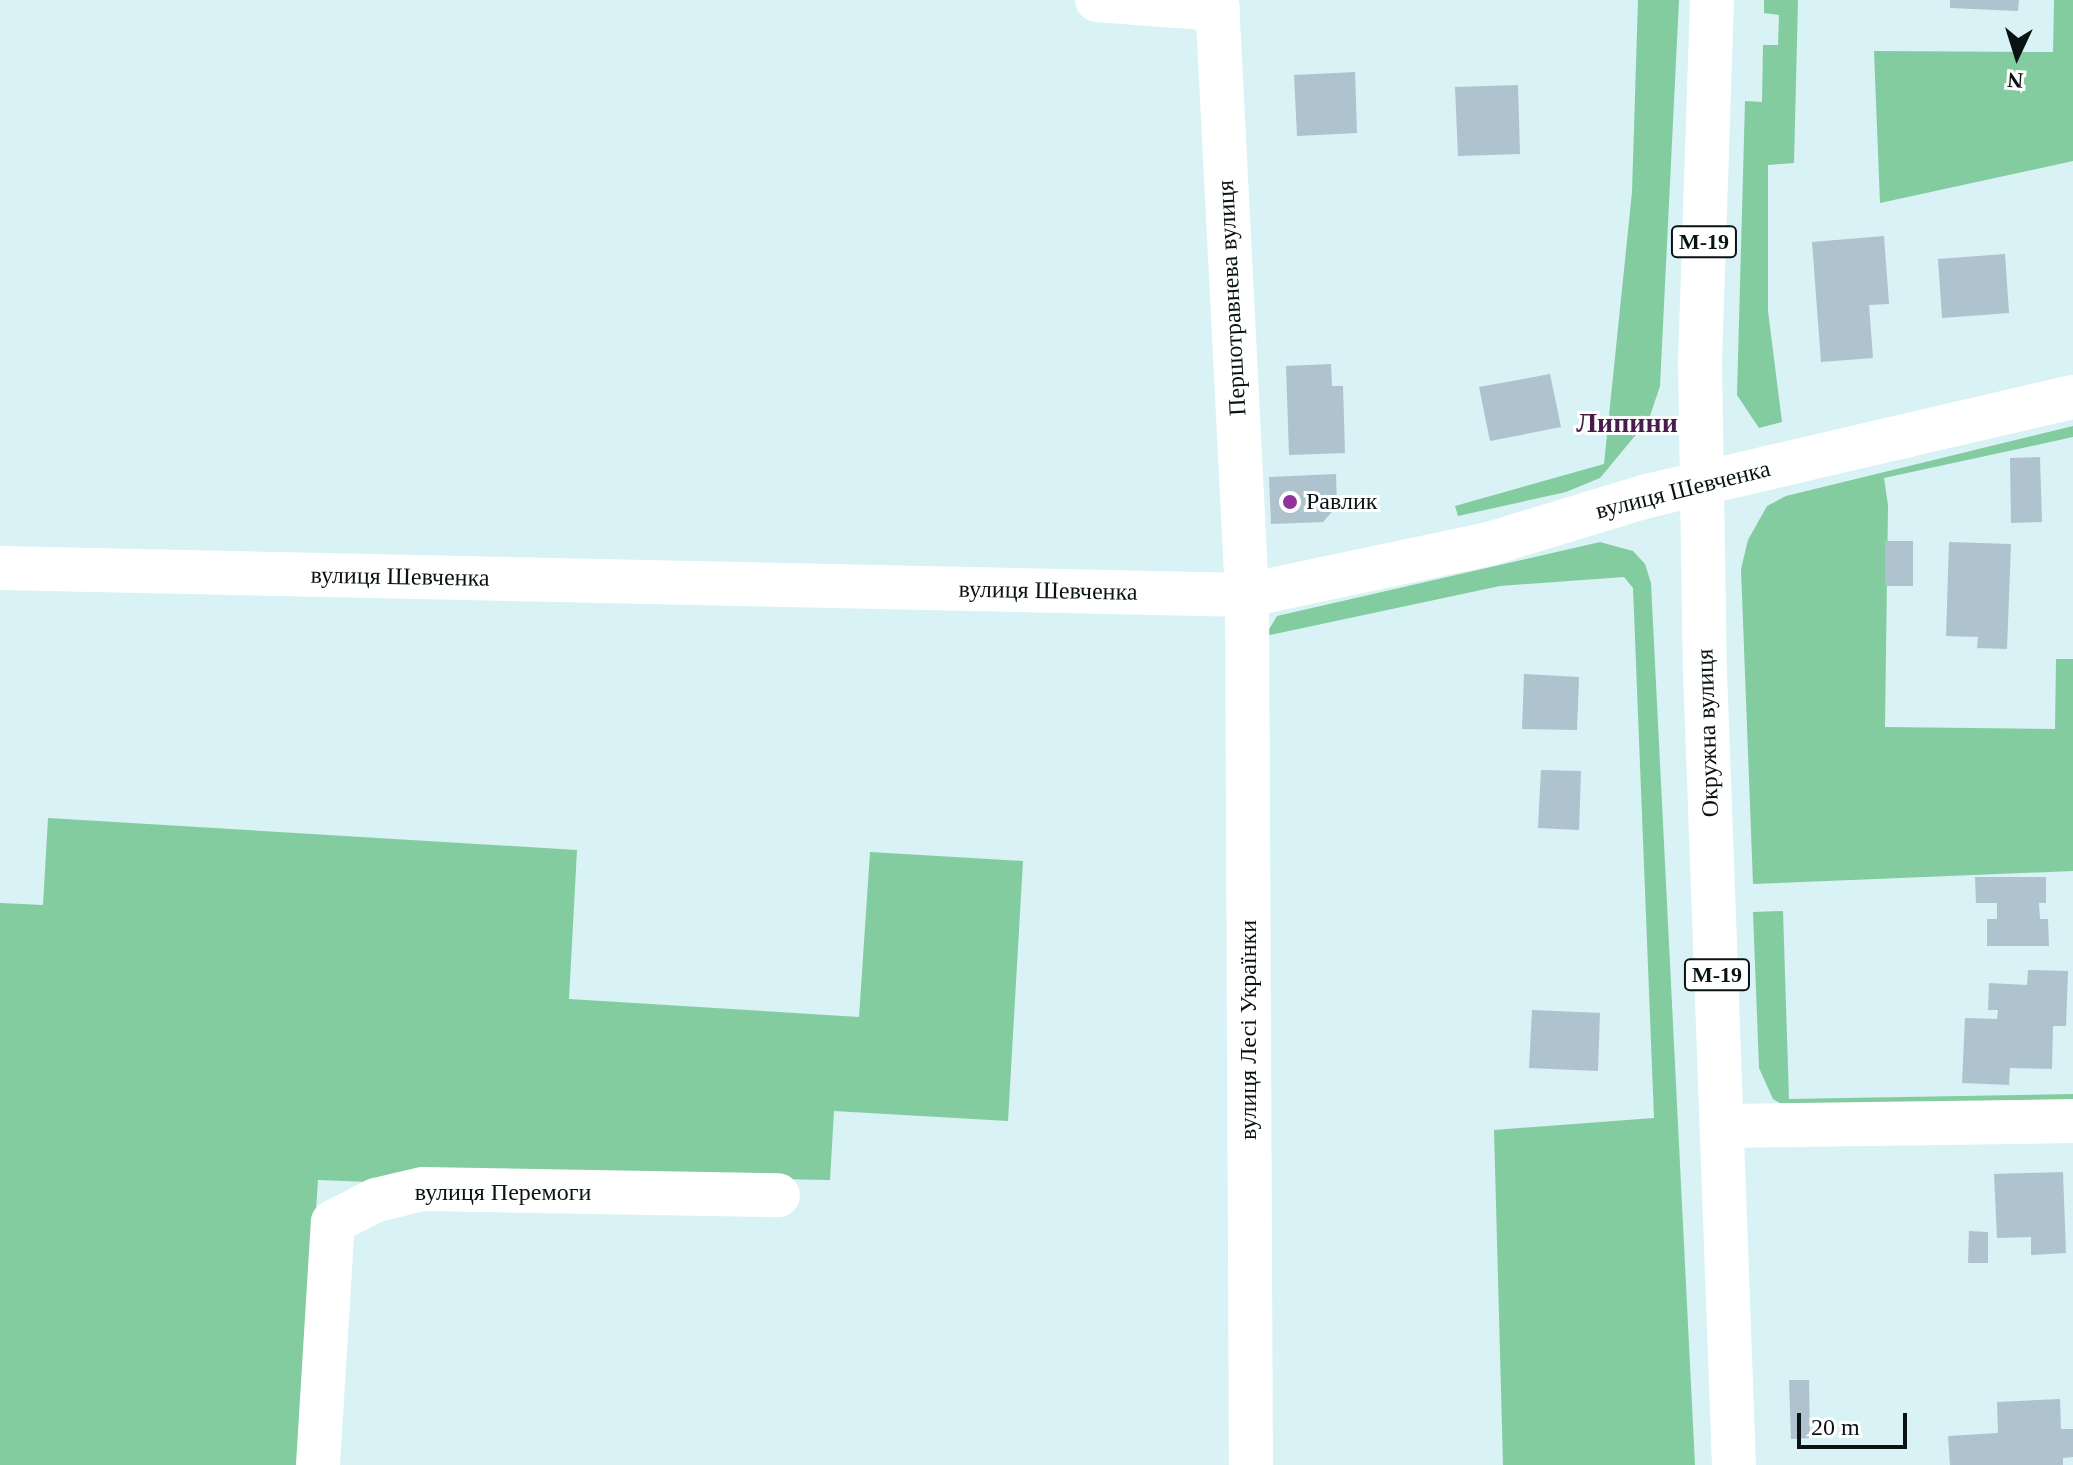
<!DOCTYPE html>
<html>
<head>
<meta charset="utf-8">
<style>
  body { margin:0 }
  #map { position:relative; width:2073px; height:1465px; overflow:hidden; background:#d8f2f5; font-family:Georgia,serif }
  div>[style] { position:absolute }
  .green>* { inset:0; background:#83cc9f }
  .building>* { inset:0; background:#aec3cd }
  .street>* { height:44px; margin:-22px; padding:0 22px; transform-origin:22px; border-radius:22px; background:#fff }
  .highway>* { height:44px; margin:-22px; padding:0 22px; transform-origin:22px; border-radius:22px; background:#fff }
  .dots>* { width:22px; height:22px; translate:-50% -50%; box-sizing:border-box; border:4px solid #fff; border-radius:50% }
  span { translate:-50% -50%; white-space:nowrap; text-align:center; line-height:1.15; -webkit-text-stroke:6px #fff; paint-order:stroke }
  .shield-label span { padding:2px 6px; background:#fff; border:2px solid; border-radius:6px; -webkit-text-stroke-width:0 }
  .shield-label { font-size:22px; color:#0a1314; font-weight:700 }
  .street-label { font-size:24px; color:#0a1314 }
  .poi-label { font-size:24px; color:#0a1314 }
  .left { translate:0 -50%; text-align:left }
  .quarter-label { font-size:28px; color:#4a1c4e; font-weight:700 }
  .north { position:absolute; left:1977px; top:16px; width:80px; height:80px; -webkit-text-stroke:6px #fff; paint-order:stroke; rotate:184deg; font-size:22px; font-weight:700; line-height:32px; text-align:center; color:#0a1314 }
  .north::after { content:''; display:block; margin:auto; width:28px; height:36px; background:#0a1314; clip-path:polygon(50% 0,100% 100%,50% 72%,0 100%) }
  .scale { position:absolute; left:1797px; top:1413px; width:110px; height:36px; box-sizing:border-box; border:4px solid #0a1314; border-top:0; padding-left:10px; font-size:24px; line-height:28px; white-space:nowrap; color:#0a1314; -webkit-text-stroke:6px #fff; paint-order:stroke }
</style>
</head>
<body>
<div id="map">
  <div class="green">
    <div style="clip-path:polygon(1638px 0,1679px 0,1660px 386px,1649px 419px,1600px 478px,1566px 492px,1458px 516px,1455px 506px,1604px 464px,1632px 192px)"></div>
    <div style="clip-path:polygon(1764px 0,1798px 0,1794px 163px,1768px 165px,1768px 311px,1782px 422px,1759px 428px,1737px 395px,1745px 101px,1762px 102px,1763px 45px,1778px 45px,1779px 15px,1764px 13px)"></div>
    <div style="clip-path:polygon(2054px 0,2073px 0,2073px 161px,1880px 203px,1874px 51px,2053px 52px)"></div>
    <div style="clip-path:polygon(2073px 426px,2073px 437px,1884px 478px,1888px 505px,1885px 727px,2055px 729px,2056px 659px,2073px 659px,2073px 871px,1753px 884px,1741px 569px,1748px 540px,1767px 506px,1786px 496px)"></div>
    <div style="clip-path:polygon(1600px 542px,1633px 551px,1645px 564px,1651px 583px,1695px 1465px,1503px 1465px,1494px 1130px,1654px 1118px,1633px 588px,1624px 577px,1500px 586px,1265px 636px,1277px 616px)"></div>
    <div style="clip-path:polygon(48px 818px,577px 850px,569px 999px,859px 1017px,870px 852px,1023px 861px,1008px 1121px,834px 1111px,830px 1180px,422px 1172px,369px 1182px,318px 1180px,299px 1465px,0 1465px,0 903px,43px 905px)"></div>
    <div style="clip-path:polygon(1783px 911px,1789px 1099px,2073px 1094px,2073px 1105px,1788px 1108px,1773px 1099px,1759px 1068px,1753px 912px)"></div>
  </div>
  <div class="building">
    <div style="clip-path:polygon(1950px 0,2019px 0,2018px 11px,1950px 8px)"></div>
    <div style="clip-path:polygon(1355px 72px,1357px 133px,1297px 136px,1294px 75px)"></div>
    <div style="clip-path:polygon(1518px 85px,1520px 154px,1458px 156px,1455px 87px)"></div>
    <div style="clip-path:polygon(1884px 236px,1889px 304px,1869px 305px,1873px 358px,1821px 362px,1812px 242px)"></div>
    <div style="clip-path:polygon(2005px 254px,2009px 313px,1942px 318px,1938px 259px)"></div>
    <div style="clip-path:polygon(1331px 364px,1332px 386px,1343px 386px,1345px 453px,1289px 455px,1286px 366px)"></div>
    <div style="clip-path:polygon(1550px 374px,1561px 427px,1490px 441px,1479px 387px)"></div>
    <div style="clip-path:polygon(2040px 457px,2042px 522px,2011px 523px,2010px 458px)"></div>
    <div style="clip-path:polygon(1336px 474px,1337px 506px,1323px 522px,1271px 524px,1269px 477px)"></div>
    <div style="clip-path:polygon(1885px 541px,1913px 541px,1913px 586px,1885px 586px)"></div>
    <div style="clip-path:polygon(1949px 542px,2011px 544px,2007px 649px,1977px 648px,1978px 637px,1946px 636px)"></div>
    <div style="clip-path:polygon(1524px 674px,1579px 677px,1577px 730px,1522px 729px)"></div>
    <div style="clip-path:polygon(1541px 770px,1581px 771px,1579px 830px,1538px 828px)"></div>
    <div style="clip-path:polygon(1975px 877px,2046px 877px,2046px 903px,2039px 903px,2040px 919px,2048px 919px,2049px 946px,1987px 946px,1987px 919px,1997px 919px,1997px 903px,1976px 903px)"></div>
    <div style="clip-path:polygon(2028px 970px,2068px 971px,2066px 1026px,2053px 1026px,2052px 1069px,2010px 1068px,2009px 1085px,1962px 1083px,1965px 1018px,1997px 1019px,1998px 1010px,1988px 1010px,1989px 983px,2027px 985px)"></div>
    <div style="clip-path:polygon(1532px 1010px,1600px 1013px,1598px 1071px,1529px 1068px)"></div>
    <div style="clip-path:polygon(2063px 1172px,2066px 1253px,2031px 1255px,2031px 1237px,1997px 1238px,1994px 1174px)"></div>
    <div style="clip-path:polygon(1969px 1231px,1988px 1232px,1988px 1263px,1968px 1263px)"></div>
    <div style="clip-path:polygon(1789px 1380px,1809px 1380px,1810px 1438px,1791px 1439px)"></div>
    <div style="clip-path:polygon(2060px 1399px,2061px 1429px,2073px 1429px,2073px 1457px,2063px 1458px,2063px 1465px,1950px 1465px,1948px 1436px,1998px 1433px,1997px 1402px)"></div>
  </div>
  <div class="street">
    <div style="left:1097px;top:0;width:121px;rotate:4.3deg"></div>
    <div style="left:1217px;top:0;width:596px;rotate:87.11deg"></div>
    <div style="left:1247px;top:595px;width:870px;rotate:89.74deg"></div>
    <div style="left:0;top:568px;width:1247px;rotate:1.24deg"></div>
    <div style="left:1247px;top:595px;width:247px;rotate:-11.9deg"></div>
    <div style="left:1489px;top:544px;width:165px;rotate:-16.9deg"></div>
    <div style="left:1647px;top:496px;width:437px;rotate:-13.1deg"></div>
    <div style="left:1722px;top:1126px;width:351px;rotate:-0.8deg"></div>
    <div style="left:318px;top:1465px;width:243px;rotate:-86.5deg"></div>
    <div style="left:333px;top:1222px;width:48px;rotate:-27.1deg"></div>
    <div style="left:376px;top:1200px;width:48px;rotate:-13.2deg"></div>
    <div style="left:423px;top:1189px;width:355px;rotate:1deg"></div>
  </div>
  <div class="highway">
    <div style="left:1712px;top:0;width:362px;rotate:91.9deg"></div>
    <div style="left:1700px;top:362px;width:309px;rotate:89.1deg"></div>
    <div style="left:1705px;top:671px;width:795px;rotate:87.91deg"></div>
  </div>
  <div class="dots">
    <div style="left:1290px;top:502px;background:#92329b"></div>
  </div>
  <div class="shield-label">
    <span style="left:1704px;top:242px">М-19</span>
    <span style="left:1717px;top:975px">М-19</span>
  </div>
  <div class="street-label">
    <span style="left:1232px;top:298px;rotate:-93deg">Першотравнева вулиця</span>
    <span style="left:1683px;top:490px;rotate:-14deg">вулиця Шевченка</span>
    <span style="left:400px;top:577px;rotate:1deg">вулиця Шевченка</span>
    <span style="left:1048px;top:591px;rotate:1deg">вулиця Шевченка</span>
    <span style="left:1708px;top:733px;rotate:-92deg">Окружна вулиця</span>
    <span style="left:1249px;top:1030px;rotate:-90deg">вулиця Лесі Українки</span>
    <span style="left:503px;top:1193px">вулиця Перемоги</span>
  </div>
  <div class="poi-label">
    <span class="left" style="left:1306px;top:502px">Равлик</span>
  </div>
  <div class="quarter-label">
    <span style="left:1627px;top:423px">Липини</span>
  </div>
  <div class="north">N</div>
  <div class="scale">20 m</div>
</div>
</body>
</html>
